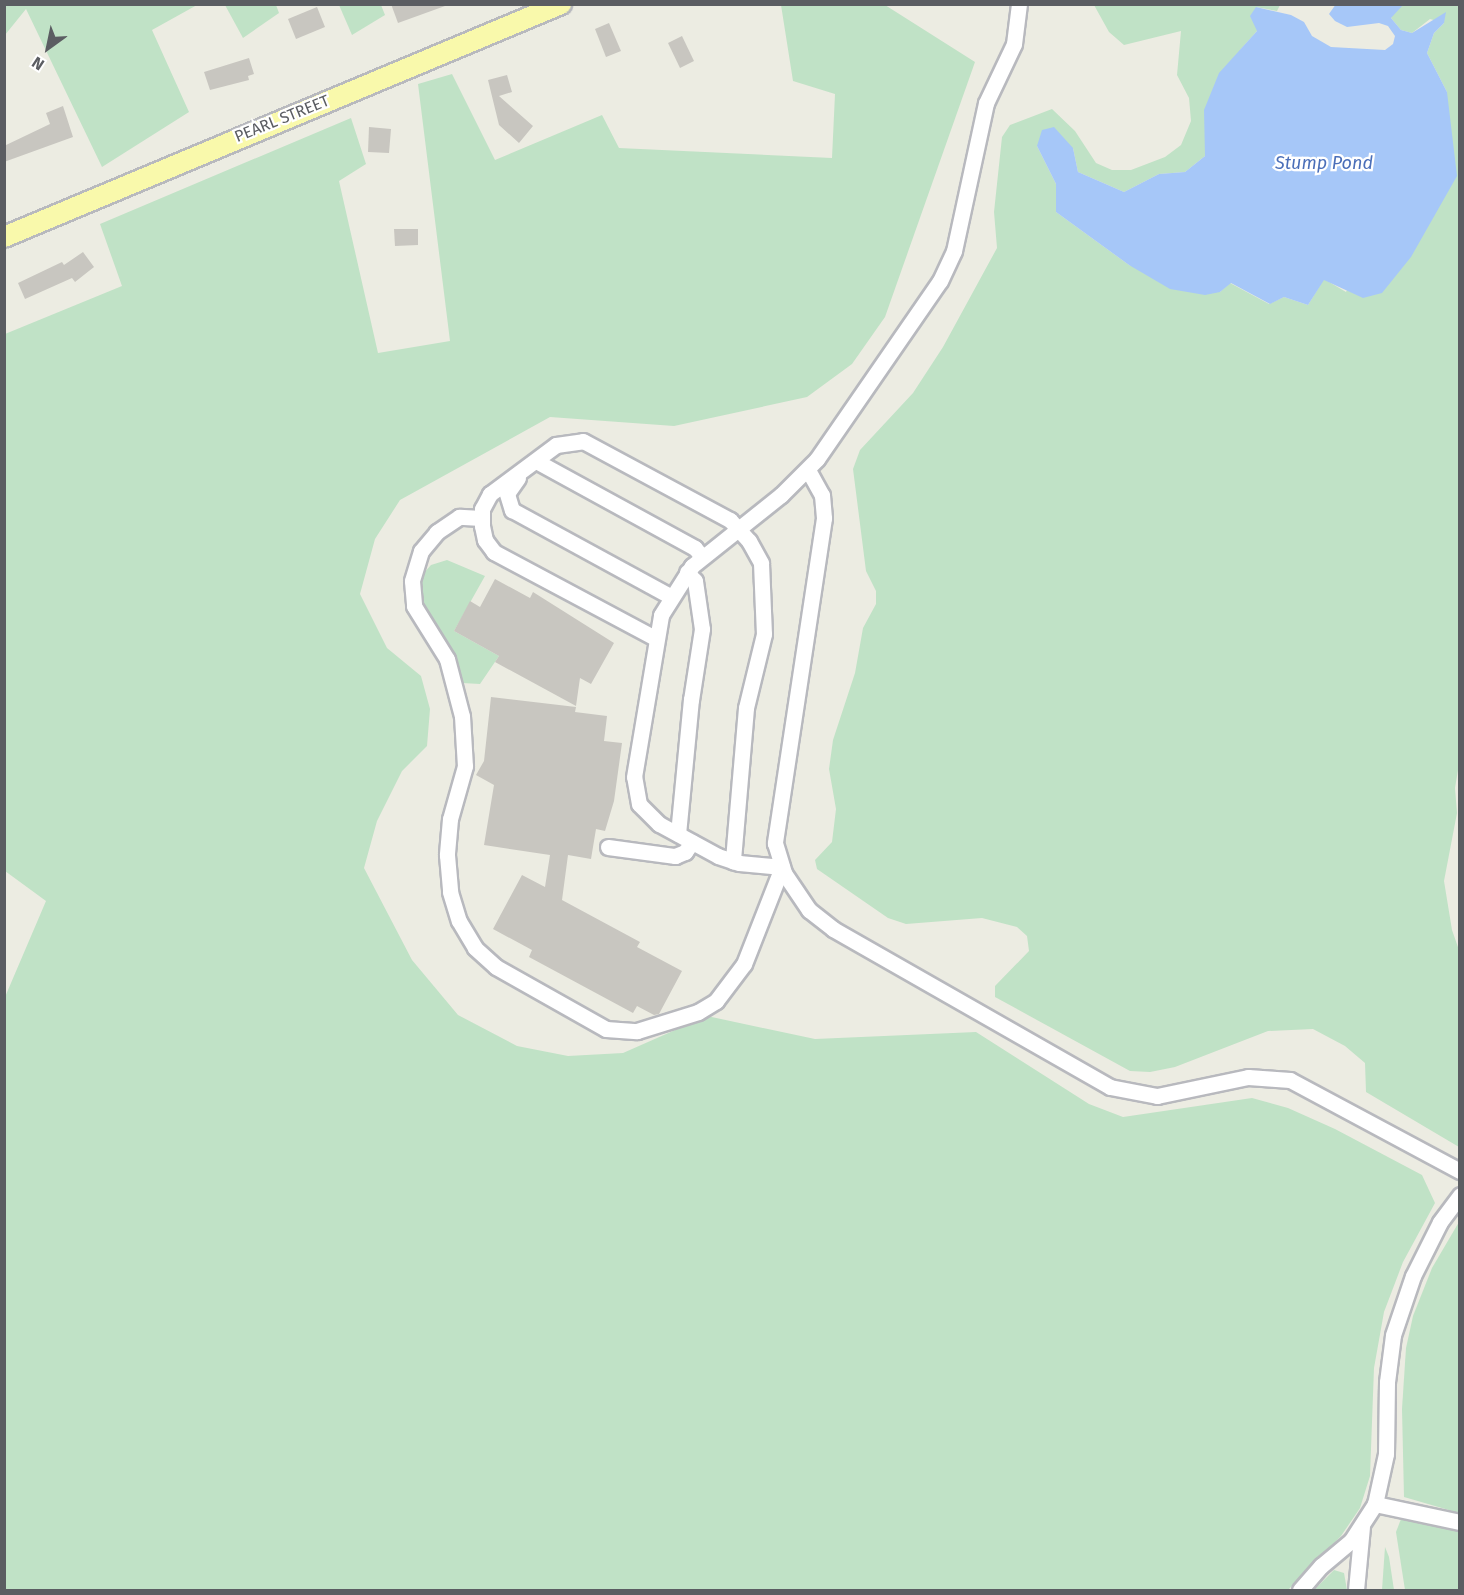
<!DOCTYPE html>
<html>
<head>
<meta charset="utf-8">
<style>
  body { margin:0 }
  #map { position:relative; width:1464px; height:1595px; overflow:hidden; background:#ecece2; font-family:"Fira Sans",sans-serif }
  div>[style] { position:absolute }
  .green>* { inset:0; background:#c0e2c6 }
  .water>* { inset:0; background:#a6c7f8 }
  .building>* { inset:0; background:#c8c6c0 }
  .roads { filter:drop-shadow(2px 0 #b8b9be) drop-shadow(-2px 0 #b8b9be) drop-shadow(0 2px #b8b9be) drop-shadow(0 -2px #b8b9be) }
  .minor>* { height:15px; margin:-7.5px; padding:0 7.5px; transform-origin:7.5px; border-radius:7.5px; background:#fff }
  .major>* { height:20px; margin:-10px; padding:0 10px; transform-origin:10px; border-radius:10px; background:#f9f9ab }
  span { translate:-50% -50%; white-space:nowrap; text-align:center; line-height:1.15; -webkit-text-stroke:4.5px #fff; paint-order:stroke }
  .street-label { font-size:16px; color:#5b5d62 }
  .water-label { font-size:18px; color:#4b6fb9; font-style:italic }
  .frame { position:absolute; inset:0; border:6px solid #5b5d62; pointer-events:none }
  .north { position:absolute; left:18px; top:18px; width:60px; height:60px; -webkit-text-stroke:4px #fff; paint-order:stroke; rotate:213deg; font-size:16px; font-weight:700; line-height:24px; text-align:center; color:#5b5d62 }
  .north::after { content:''; display:block; margin:auto; width:21px; height:27px; background:#5b5d62; clip-path:polygon(50% 0,100% 100%,50% 72%,0 100%) }
</style>
</head>
<body>
<div id="map">
  <div class="green">
    <div style="clip-path:polygon(5px 4px,197px 5px,152px 30px,189px 112px,102px 167px,26px 9px,5px 35px)"></div>
    <div style="clip-path:polygon(225px 5px,276px 5px,279px 13px,243px 38px)"></div>
    <div style="clip-path:polygon(339px 5px,381px 5px,385px 15px,352px 35px)"></div>
    <div style="clip-path:polygon(781px 5px,885px 5px,975px 62px,885px 317px,852px 364px,807px 397px,674px 426px,550px 417px,400px 500px,375px 539px,360px 594px,387px 648px,421px 676px,430px 709px,427px 746px,402px 771px,377px 821px,364px 868px,412px 960px,458px 1015px,517px 1046px,568px 1056px,623px 1053px,707px 1016px,815px 1039px,976px 1032px,1089px 1104px,1123px 1117px,1252px 1098px,1288px 1108px,1335px 1129px,1422px 1175px,1435px 1203px,1403px 1262px,1384px 1312px,1374px 1368px,1370px 1476px,1360px 1508px,1341px 1536px,1288px 1590px,5px 1590px,5px 997px,46px 901px,5px 871px,5px 334px,122px 286px,100px 224px,351px 118px,366px 164px,339px 181px,378px 353px,450px 341px,418px 84px,452px 74px,495px 160px,602px 115px,619px 148px,832px 158px,835px 94px,793px 81px)"></div>
    <div style="clip-path:polygon(1094px 5px,1280px 5px,1277px 11px,1256px 7px,1257px 31px,1241px 49px,1205px 140px,1205px 156px,1185px 172px,1159px 174px,1124px 192px,1078px 172px,1073px 148px,1037px 146px,1056px 184px,1056px 212px,1129px 265px,1220px 292px,1230px 283px,1269px 304px,1284px 297px,1308px 305px,1324px 279px,1346px 292px,1447px 92px,1427px 53px,1434px 33px,1444px 23px,1430px 19px,1412px 33px,1401px 30px,1391px 18px,1395px 10px,1403px 5px,1459px 5px,1460px 758px,1455px 788px,1457px 813px,1444px 881px,1452px 930px,1459px 950px,1459px 1147px,1366px 1092px,1365px 1063px,1345px 1046px,1313px 1029px,1268px 1031px,1175px 1067px,1150px 1072px,1130px 1071px,995px 997px,995px 986px,1029px 951px,1027px 936px,1017px 927px,982px 918px,906px 924px,888px 918px,817px 869px,815px 860px,832px 842px,836px 809px,829px 769px,833px 740px,855px 673px,863px 628px,876px 604px,876px 591px,866px 571px,853px 469px,860px 450px,913px 393px,943px 347px,997px 248px,994px 212px,1002px 137px,1010px 125px,1052px 109px,1075px 131px,1096px 163px,1112px 170px,1131px 170px,1165px 157px,1181px 145px,1191px 121px,1189px 98px,1177px 75px,1181px 31px,1124px 45px,1109px 32px)"></div>
    <div style="clip-path:polygon(447px 560px,485px 576px,454px 631px,499px 656px,480px 684px,462px 683px,448px 648px,420px 600px,422px 575px,431px 565px)"></div>
    <div style="clip-path:polygon(1459px 1222px,1459px 1513px,1404px 1497px,1402px 1409px,1406px 1348px,1413px 1316px,1432px 1268px)"></div>
    <div style="clip-path:polygon(1409px 1518px,1459px 1531px,1459px 1590px,1405px 1590px,1396px 1532px,1401px 1519px)"></div>
    <div style="clip-path:polygon(1385px 1547px,1389px 1557px,1394px 1590px,1382px 1590px)"></div>
    <div style="clip-path:polygon(1334px 1570px,1344px 1573px,1347px 1590px,1314px 1590px)"></div>
  </div>
  <div class="water">
    <div style="clip-path:polygon(1336px 4px,1403px 5px,1391px 18px,1401px 30px,1412px 33px,1446px 12px,1444px 23px,1434px 33px,1427px 53px,1447px 92px,1457px 176px,1411px 257px,1382px 293px,1363px 298px,1324px 280px,1308px 305px,1284px 297px,1270px 304px,1231px 283px,1220px 292px,1205px 295px,1170px 289px,1129px 265px,1056px 212px,1056px 184px,1037px 146px,1042px 130px,1054px 127px,1073px 148px,1078px 172px,1124px 192px,1159px 174px,1185px 172px,1205px 156px,1204px 110px,1219px 73px,1257px 31px,1250px 16px,1256px 7px,1291px 15px,1304px 22px,1312px 36px,1331px 47px,1385px 50px,1393px 44px,1395px 36px,1388px 26px,1379px 23px,1347px 27px,1335px 21px,1329px 14px)"></div>
  </div>
  <div class="building">
    <div style="clip-path:polygon(391px 4px,445px 4px,445px 6px,398px 23px)"></div>
    <div style="clip-path:polygon(317px 7px,325px 27px,296px 39px,288px 19px)"></div>
    <div style="clip-path:polygon(609px 23px,621px 51px,606px 57px,595px 29px)"></div>
    <div style="clip-path:polygon(682px 36px,694px 61px,680px 68px,668px 43px)"></div>
    <div style="clip-path:polygon(249px 58px,254px 74px,248px 76px,249px 80px,210px 90px,204px 72px)"></div>
    <div style="clip-path:polygon(507px 75px,512px 92px,499px 96px,533px 126px,519px 143px,499px 125px,488px 80px)"></div>
    <div style="clip-path:polygon(63px 106px,73px 137px,4px 162px,4px 146px,50px 124px,46px 113px)"></div>
    <div style="clip-path:polygon(369px 127px,391px 129px,389px 153px,368px 152px)"></div>
    <div style="clip-path:polygon(394px 229px,418px 229px,418px 245px,395px 246px)"></div>
    <div style="clip-path:polygon(83px 252px,94px 267px,75px 282px,72px 278px,25px 299px,18px 283px,62px 262px,64px 265px)"></div>
    <div style="clip-path:polygon(495px 579px,530px 598px,533px 592px,614px 643px,591px 684px,580px 678px,576px 706px,495px 662px,499px 656px,454px 631px,470px 601px,480px 607px)"></div>
    <div style="clip-path:polygon(491px 697px,576px 707px,575px 712px,607px 716px,604px 741px,622px 743px,614px 801px,605px 831px,596px 829px,591px 859px,568px 855px,562px 900px,640px 942px,637px 947px,682px 971px,659px 1014px,654px 1015px,637px 1006px,633px 1013px,529px 957px,532px 950px,493px 929px,522px 875px,545px 887px,550px 855px,484px 845px,494px 785px,476px 775px,484px 761px)"></div>
  </div>
  <div class="roads">
    <div class="minor">
      <div style="left:536px;top:461px;width:181px;rotate:28.7deg"></div>
      <div style="left:695px;top:548px;width:11px;rotate:52deg"></div>
      <div style="left:808px;top:470px;width:29px;rotate:61deg"></div>
      <div style="left:822px;top:495px;width:23px;rotate:85deg"></div>
      <div style="left:824px;top:518px;width:329px;rotate:98.6deg"></div>
      <div style="left:775px;top:843px;width:31px;rotate:73deg"></div>
      <div style="left:784px;top:873px;width:45px;rotate:56deg"></div>
      <div style="left:809px;top:910px;width:31px;rotate:38deg"></div>
      <div style="left:833px;top:929px;width:319px;rotate:29.7deg"></div>
      <div style="left:1110px;top:1087px;width:48px;rotate:10.8deg"></div>
      <div style="left:1157px;top:1096px;width:93px;rotate:-11.8deg"></div>
      <div style="left:1248px;top:1077px;width:42px;rotate:4.1deg"></div>
      <div style="left:1290px;top:1080px;width:193px;rotate:28.2deg"></div>
      <div style="left:518px;top:478px;width:19px;rotate:125deg"></div>
      <div style="left:507px;top:494px;width:17px;rotate:73deg"></div>
      <div style="left:512px;top:510px;width:180px;rotate:28.6deg"></div>
      <div style="left:481px;top:518px;width:22px;rotate:-177deg"></div>
      <div style="left:459px;top:517px;width:27px;rotate:146deg"></div>
      <div style="left:437px;top:532px;width:25px;rotate:130deg"></div>
      <div style="left:421px;top:551px;width:31px;rotate:107deg"></div>
      <div style="left:412px;top:581px;width:25px;rotate:85deg"></div>
      <div style="left:414px;top:606px;width:62px;rotate:58.1deg"></div>
      <div style="left:447px;top:659px;width:59px;rotate:75.3deg"></div>
      <div style="left:462px;top:716px;width:50px;rotate:86.6deg"></div>
      <div style="left:465px;top:766px;width:55px;rotate:105.8deg"></div>
      <div style="left:450px;top:819px;width:36px;rotate:95deg"></div>
      <div style="left:447px;top:855px;width:37px;rotate:85deg"></div>
      <div style="left:450px;top:892px;width:30px;rotate:73deg"></div>
      <div style="left:459px;top:921px;width:31px;rotate:59deg"></div>
      <div style="left:475px;top:948px;width:28px;rotate:42deg"></div>
      <div style="left:496px;top:967px;width:126px;rotate:29.4deg"></div>
      <div style="left:606px;top:1029px;width:31px;rotate:4deg"></div>
      <div style="left:637px;top:1031px;width:64px;rotate:-17.3deg"></div>
      <div style="left:698px;top:1012px;width:21px;rotate:-31deg"></div>
      <div style="left:716px;top:1001px;width:46px;rotate:-52.9deg"></div>
      <div style="left:744px;top:964px;width:104px;rotate:-68.6deg"></div>
      <div style="left:782px;top:867px;width:43px;rotate:-174.7deg"></div>
      <div style="left:739px;top:863px;width:22px;rotate:-162deg"></div>
      <div style="left:718px;top:856px;width:67px;rotate:-151.5deg"></div>
      <div style="left:659px;top:824px;width:28px;rotate:-135deg"></div>
      <div style="left:639px;top:804px;width:27px;rotate:-100deg"></div>
      <div style="left:634px;top:777px;width:164px;rotate:-80.5deg"></div>
      <div style="left:661px;top:615px;width:58px;rotate:-57.7deg"></div>
      <div style="left:692px;top:566px;width:114px;rotate:-38.6deg"></div>
      <div style="left:781px;top:495px;width:51px;rotate:-45deg"></div>
      <div style="left:817px;top:459px;width:216px;rotate:-55.4deg"></div>
      <div style="left:940px;top:281px;width:33px;rotate:-65deg"></div>
      <div style="left:954px;top:251px;width:151px;rotate:-77.8deg"></div>
      <div style="left:986px;top:103px;width:65px;rotate:-64.6deg"></div>
      <div style="left:1014px;top:44px;width:40px;rotate:-82.9deg"></div>
      <div style="left:655px;top:638px;width:183px;rotate:-151.9deg"></div>
      <div style="left:494px;top:552px;width:15px;rotate:-127deg"></div>
      <div style="left:485px;top:540px;width:14px;rotate:-102deg"></div>
      <div style="left:482px;top:526px;width:17px;rotate:-90deg"></div>
      <div style="left:482px;top:509px;width:17px;rotate:-62deg"></div>
      <div style="left:490px;top:494px;width:82px;rotate:-36.6deg"></div>
      <div style="left:556px;top:445px;width:27px;rotate:-8deg"></div>
      <div style="left:583px;top:441px;width:167px;rotate:28.3deg"></div>
      <div style="left:730px;top:520px;width:28px;rotate:48deg"></div>
      <div style="left:749px;top:541px;width:25px;rotate:61deg"></div>
      <div style="left:761px;top:563px;width:71px;rotate:87.6deg"></div>
      <div style="left:764px;top:634px;width:76px;rotate:103.7deg"></div>
      <div style="left:746px;top:708px;width:154px;rotate:94.9deg"></div>
      <div style="left:678px;top:834px;width:135px;rotate:-84.5deg"></div>
      <div style="left:691px;top:700px;width:72px;rotate:-81.2deg"></div>
      <div style="left:702px;top:629px;width:49px;rotate:-98.3deg"></div>
      <div style="left:695px;top:581px;width:12px;rotate:-132deg"></div>
      <div style="left:608px;top:847px;width:68px;rotate:7.7deg"></div>
      <div style="left:675px;top:856px;width:11px;rotate:-22deg"></div>
      <div style="left:685px;top:852px;width:12px;rotate:-55deg"></div>
      <div style="left:1375px;top:1504px;width:87px;rotate:12deg"></div>
      <div style="left:1300px;top:1590px;width:32px;rotate:-49deg"></div>
      <div style="left:1321px;top:1566px;width:39px;rotate:-40deg"></div>
      <div style="left:1351px;top:1541px;width:44px;rotate:-57deg"></div>
      <div style="left:1375px;top:1504px;width:51px;rotate:-77.6deg"></div>
      <div style="left:1386px;top:1454px;width:72px;rotate:-89.2deg"></div>
      <div style="left:1387px;top:1382px;width:47px;rotate:-82.7deg"></div>
      <div style="left:1393px;top:1335px;width:62px;rotate:-71.3deg"></div>
      <div style="left:1413px;top:1276px;width:60px;rotate:-63.4deg"></div>
      <div style="left:1440px;top:1222px;width:34px;rotate:-53deg"></div>
      <div style="left:1356px;top:1590px;width:63px;rotate:-84.6deg"></div>
    </div>
    <div class="major">
      <div style="left:4px;top:237px;width:604px;rotate:-22.7deg"></div>
    </div>
  </div>
  <div class="street-label">
    <span style="left:282px;top:119px;rotate:-22deg">PEARL STREET</span>
  </div>
  <div class="water-label">
    <span style="left:1324px;top:163px">Stump Pond</span>
  </div>
  <div class="frame"></div>
  <div class="north">N</div>
</div>
</body>
</html>
